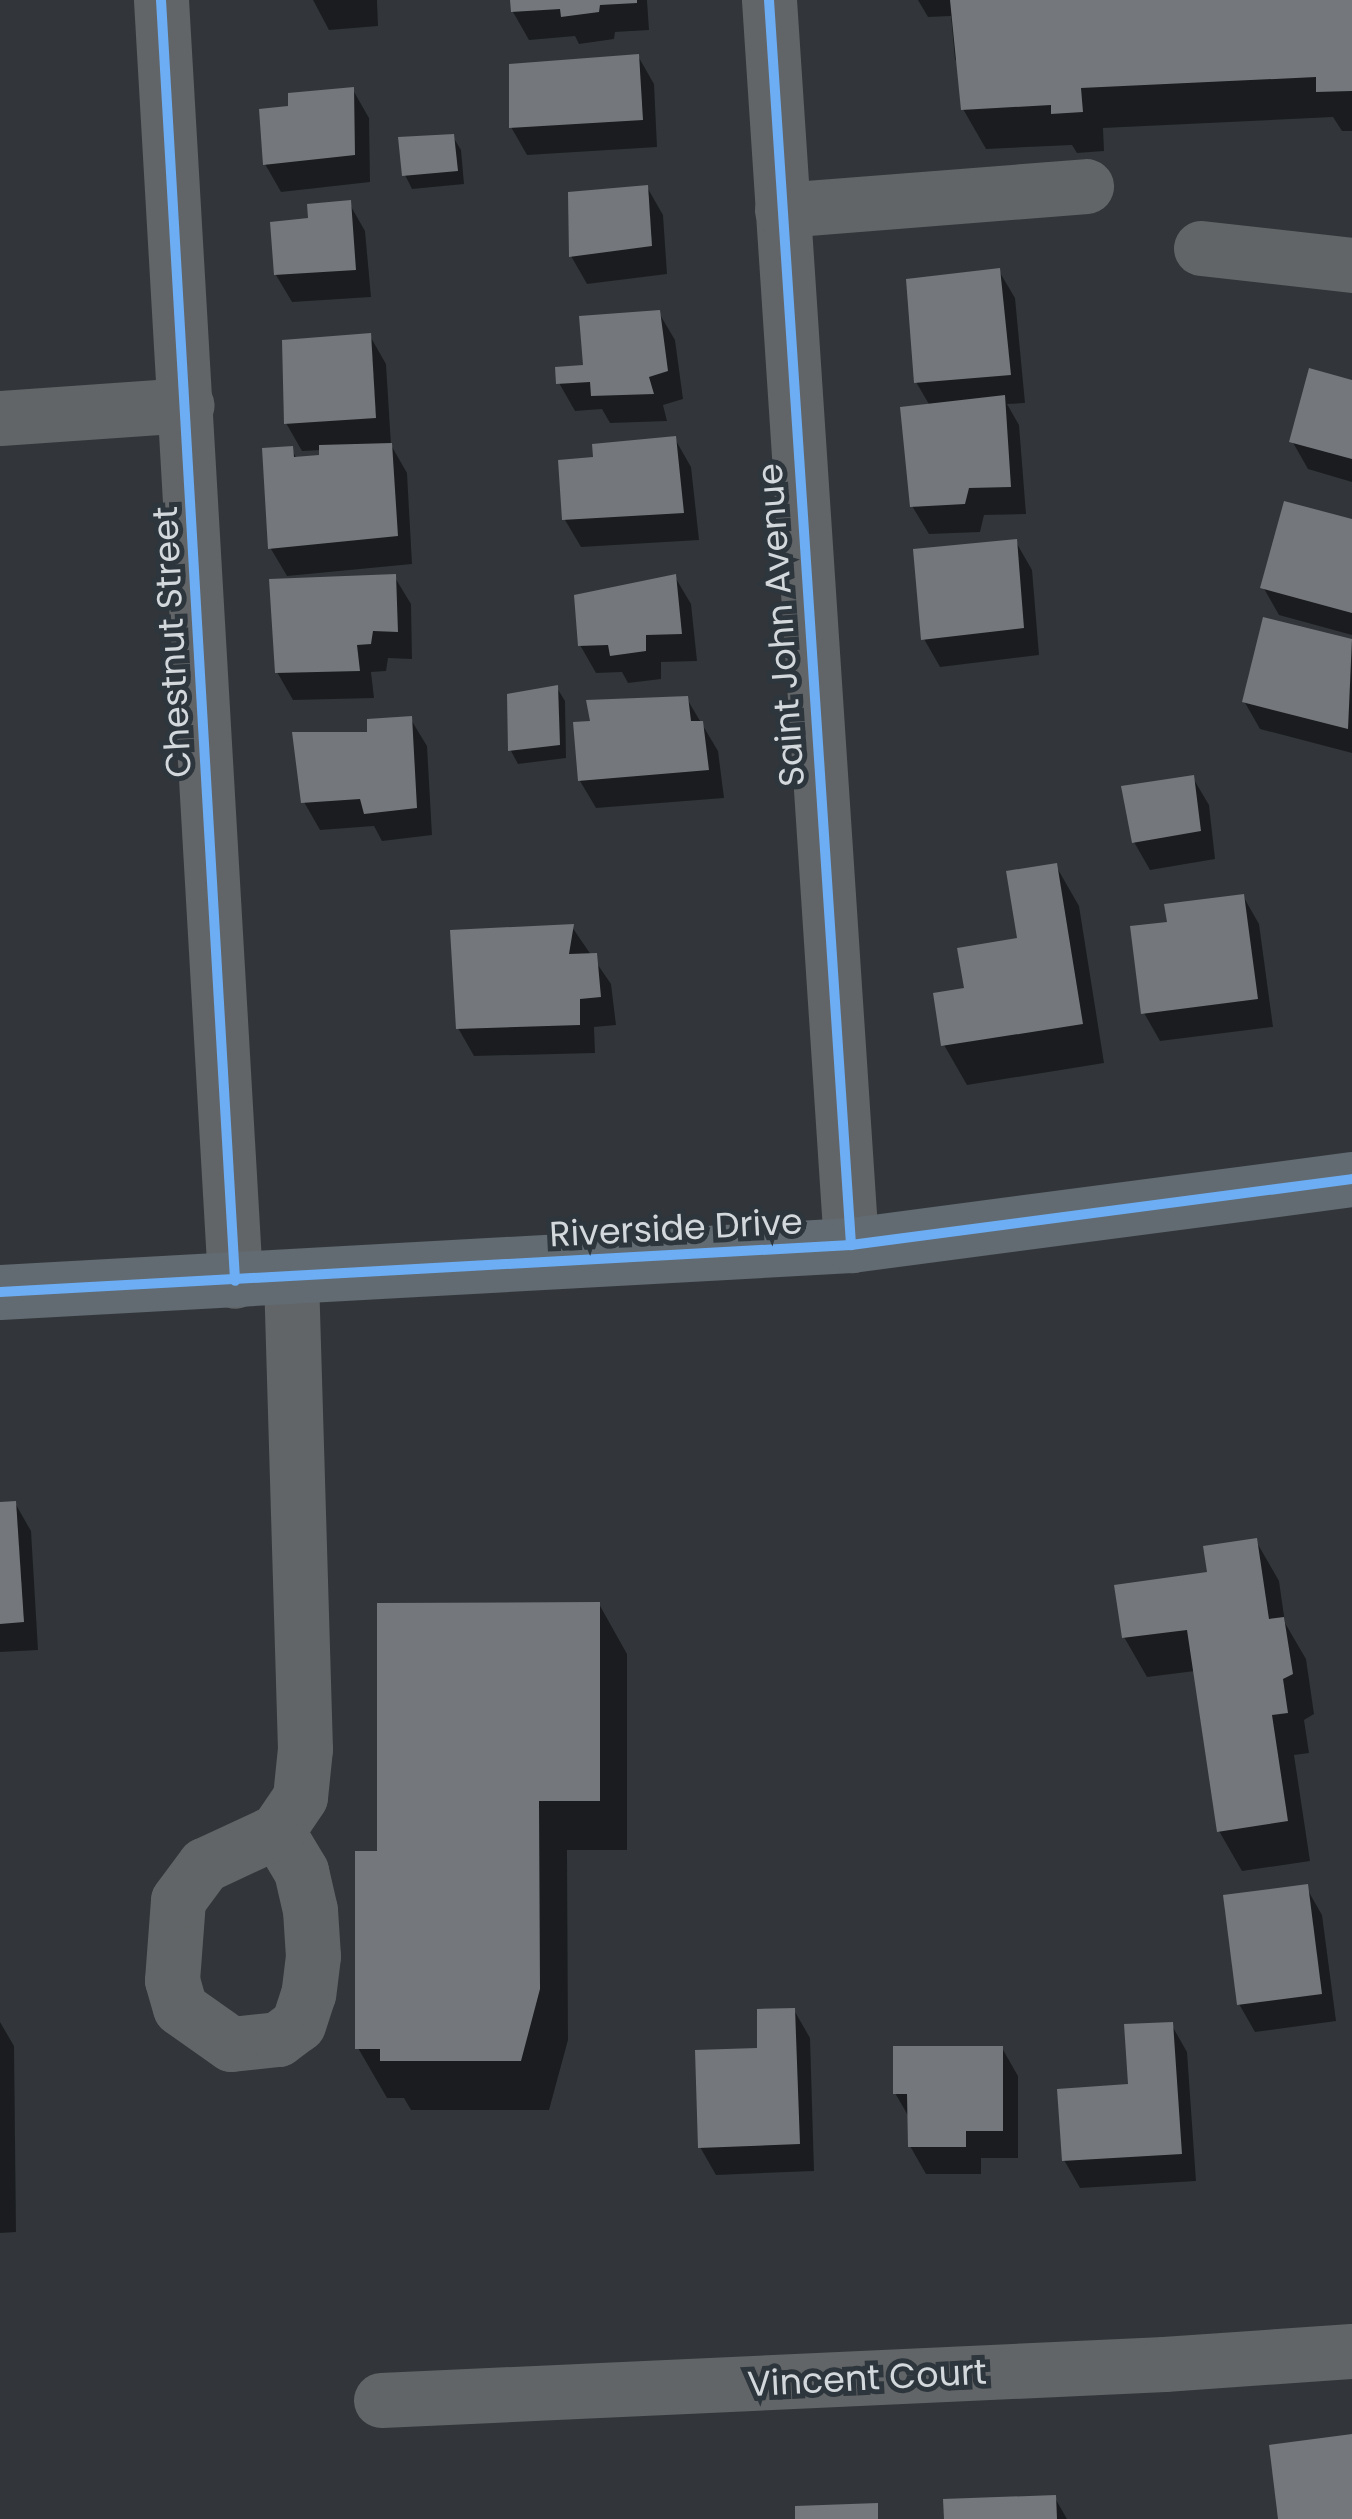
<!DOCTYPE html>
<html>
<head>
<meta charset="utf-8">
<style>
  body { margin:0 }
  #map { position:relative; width:1352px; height:2519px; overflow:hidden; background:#32363a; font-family:Poppins,sans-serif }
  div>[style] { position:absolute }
  .shadow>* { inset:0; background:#0007 }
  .building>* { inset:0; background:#74777b }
  .minor>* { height:55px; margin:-27.5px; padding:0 27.5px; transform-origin:27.5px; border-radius:27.5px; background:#626567 }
  .major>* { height:55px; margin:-27.5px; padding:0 27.5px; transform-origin:27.5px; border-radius:27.5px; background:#626b72 }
  .cycleway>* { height:10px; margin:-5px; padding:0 5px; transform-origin:5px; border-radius:5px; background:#6dadf4 }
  span { translate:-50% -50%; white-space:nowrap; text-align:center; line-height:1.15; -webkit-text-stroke:10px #2e363d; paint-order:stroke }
  .street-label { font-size:35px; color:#d2d8dc }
</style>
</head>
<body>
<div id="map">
  <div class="shadow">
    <div style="clip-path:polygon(313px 0,377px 0,378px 26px,329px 30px)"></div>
    <div style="clip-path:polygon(513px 0,647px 0,649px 30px,615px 32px,614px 39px,579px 44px,575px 36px,529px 40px,513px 12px)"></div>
    <div style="clip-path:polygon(918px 0,1352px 0,1352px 131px,1342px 131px,1333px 117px,1103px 128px,1104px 151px,1077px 153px,1072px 145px,986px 149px,963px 109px,962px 71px,955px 59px,951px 16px,928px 17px)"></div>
    <div style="clip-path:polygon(638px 56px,654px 84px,657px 147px,527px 155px,511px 127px)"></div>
    <div style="clip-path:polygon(353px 90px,369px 118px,370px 182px,281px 192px,265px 164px,290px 108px)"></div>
    <div style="clip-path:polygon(453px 137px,461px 150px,464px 184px,412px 189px,405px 175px)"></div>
    <div style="clip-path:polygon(647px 187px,663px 215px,667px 274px,587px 284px,571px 256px)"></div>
    <div style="clip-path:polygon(349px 203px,365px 231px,371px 297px,292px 302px,276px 275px,311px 221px)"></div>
    <div style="clip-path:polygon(999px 271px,1015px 298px,1025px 403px,1007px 404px,1019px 425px,1026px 514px,984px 515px,980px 532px,929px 534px,912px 506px,930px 406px,916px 382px)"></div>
    <div style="clip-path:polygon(659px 313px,675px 340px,683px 399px,663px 405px,667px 421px,610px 423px,602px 409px,575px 411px,559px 383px)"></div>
    <div style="clip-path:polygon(370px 336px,386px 364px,391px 445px,407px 473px,412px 564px,287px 576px,271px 549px,291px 449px,297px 459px,322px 457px,322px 450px,302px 451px,286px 423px)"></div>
    <div style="clip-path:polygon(1352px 383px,1352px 482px,1308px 469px,1292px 441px)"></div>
    <div style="clip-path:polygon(675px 439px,691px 467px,699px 540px,581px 547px,565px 520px,596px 459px)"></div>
    <div style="clip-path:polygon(1352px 521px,1352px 635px,1279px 615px,1263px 587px)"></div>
    <div style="clip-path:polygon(1016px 542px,1032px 570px,1039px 655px,940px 667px,924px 639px)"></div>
    <div style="clip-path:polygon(394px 576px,411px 604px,412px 659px,388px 658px,386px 671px,371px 672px,374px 698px,293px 700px,277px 672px)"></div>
    <div style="clip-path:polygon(675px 577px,691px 604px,697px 661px,661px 662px,661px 679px,628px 683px,622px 672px,596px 673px,580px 645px)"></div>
    <div style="clip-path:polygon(1265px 620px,1352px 641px,1352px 753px,1260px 729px,1244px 701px)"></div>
    <div style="clip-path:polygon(557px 688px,565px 701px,566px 758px,518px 764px,511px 751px,510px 696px)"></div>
    <div style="clip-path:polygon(687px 699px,718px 751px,724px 798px,596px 808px,580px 781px)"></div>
    <div style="clip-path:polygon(410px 718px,427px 746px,432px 835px,382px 841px,374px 826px,320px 830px,304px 802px,369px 734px)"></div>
    <div style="clip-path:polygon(1193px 778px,1209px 805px,1215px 859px,1150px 870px,1134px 842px)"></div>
    <div style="clip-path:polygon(1056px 866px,1079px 906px,1104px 1063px,967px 1085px,944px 1045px,967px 990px,1019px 940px)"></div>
    <div style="clip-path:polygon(1243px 896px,1259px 924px,1273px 1027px,1160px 1041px,1144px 1013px,1170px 924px)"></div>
    <div style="clip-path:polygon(572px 927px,611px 984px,616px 1025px,594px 1027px,595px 1053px,474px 1056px,458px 1028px)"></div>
    <div style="clip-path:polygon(15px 1503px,31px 1531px,38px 1650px,0 1652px,0 1504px)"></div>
    <div style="clip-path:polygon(1256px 1541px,1279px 1581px,1285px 1623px,1306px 1659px,1314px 1714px,1304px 1720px,1309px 1753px,1294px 1755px,1310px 1861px,1242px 1871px,1219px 1831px,1195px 1671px,1147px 1677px,1124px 1637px)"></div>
    <div style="clip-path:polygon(599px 1604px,627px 1654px,627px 1850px,567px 1850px,568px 2040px,549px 2110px,411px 2110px,404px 2098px,387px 2098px,358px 2048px,380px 1854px)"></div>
    <div style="clip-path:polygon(1306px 1887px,1322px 1915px,1336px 2021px,1255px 2032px,1239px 2004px)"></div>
    <div style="clip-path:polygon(794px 2010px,810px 2038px,814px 2171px,716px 2175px,700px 2147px)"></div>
    <div style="clip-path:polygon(0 2022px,14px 2046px,16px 2232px,0 2233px)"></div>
    <div style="clip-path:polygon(1171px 2024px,1187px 2052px,1196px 2181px,1080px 2188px,1064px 2160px,1131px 2087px)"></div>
    <div style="clip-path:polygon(1002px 2048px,1018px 2076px,1018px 2158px,981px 2158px,981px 2174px,926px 2174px,910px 2146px,910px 2119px,895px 2093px)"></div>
    <div style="clip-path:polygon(1055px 2498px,1067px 2519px,946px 2519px)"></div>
  </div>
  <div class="building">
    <div style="clip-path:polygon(510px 0,637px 0,637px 3px,600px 5px,599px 12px,561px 17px,560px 9px,511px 12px)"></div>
    <div style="clip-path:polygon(950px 0,1352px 0,1352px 91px,1316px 92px,1316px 77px,1081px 88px,1083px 112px,1051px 114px,1051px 105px,961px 110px)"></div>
    <div style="clip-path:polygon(639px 54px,643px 120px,509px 128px,509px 64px)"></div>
    <div style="clip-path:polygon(354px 87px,355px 155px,263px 165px,259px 109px,288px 106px,288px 93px)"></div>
    <div style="clip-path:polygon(454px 134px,458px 171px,402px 176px,398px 137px)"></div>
    <div style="clip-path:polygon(648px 185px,652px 246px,569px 257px,568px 192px)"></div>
    <div style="clip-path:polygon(351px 200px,356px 270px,274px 275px,270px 222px,308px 218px,307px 204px)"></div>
    <div style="clip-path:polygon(1000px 268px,1011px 375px,914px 383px,906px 279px)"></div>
    <div style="clip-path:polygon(660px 310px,668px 371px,649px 377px,654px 394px,591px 396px,590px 382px,556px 384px,555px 367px,583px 365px,579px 316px)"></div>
    <div style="clip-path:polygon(371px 333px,376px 418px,284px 424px,282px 340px)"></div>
    <div style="clip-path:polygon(1309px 368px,1352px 380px,1352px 459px,1289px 442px)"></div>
    <div style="clip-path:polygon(1005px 395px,1011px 487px,969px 488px,965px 504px,910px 507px,900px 407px)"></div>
    <div style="clip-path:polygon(676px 436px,684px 513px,562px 520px,558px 460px,593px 457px,592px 444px)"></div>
    <div style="clip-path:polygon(392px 443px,398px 536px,268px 549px,262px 448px,293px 446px,294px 457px,319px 455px,319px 445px)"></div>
    <div style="clip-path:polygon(1284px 501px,1352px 519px,1352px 613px,1260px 588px)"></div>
    <div style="clip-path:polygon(1017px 539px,1024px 628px,921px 640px,913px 549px)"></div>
    <div style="clip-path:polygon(396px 574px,398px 632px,373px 631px,371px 644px,357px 645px,360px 671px,275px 673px,269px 579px)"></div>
    <div style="clip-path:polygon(676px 574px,682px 634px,646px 635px,646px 651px,610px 656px,608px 645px,578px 646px,574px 595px)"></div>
    <div style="clip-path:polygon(1263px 617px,1352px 639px,1348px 729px,1242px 702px)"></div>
    <div style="clip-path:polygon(558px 685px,560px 745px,508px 751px,507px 694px)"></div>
    <div style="clip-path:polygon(688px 696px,691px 721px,703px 721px,709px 770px,578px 781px,573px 722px,590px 721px,586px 700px)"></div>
    <div style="clip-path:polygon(412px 716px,417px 808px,364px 814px,360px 799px,301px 803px,292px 732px,367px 732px,367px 719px)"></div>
    <div style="clip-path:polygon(1194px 775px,1201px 831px,1132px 843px,1121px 786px)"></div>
    <div style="clip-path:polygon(1057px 863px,1083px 1024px,941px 1046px,933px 993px,964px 988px,957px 948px,1017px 938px,1006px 871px)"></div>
    <div style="clip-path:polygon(1244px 894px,1258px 999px,1141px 1014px,1130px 926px,1167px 922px,1164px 904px)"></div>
    <div style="clip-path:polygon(574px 924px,569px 954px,597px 953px,601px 997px,580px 999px,580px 1025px,456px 1029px,450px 930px)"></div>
    <div style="clip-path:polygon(16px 1501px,24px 1622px,0 1624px,0 1502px)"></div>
    <div style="clip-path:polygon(1257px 1538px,1269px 1619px,1284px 1617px,1293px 1674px,1283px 1679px,1288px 1713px,1272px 1715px,1288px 1821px,1217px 1832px,1187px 1630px,1122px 1638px,1114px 1585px,1207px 1572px,1203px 1546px)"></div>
    <div style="clip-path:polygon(600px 1602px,600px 1801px,539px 1801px,540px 1989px,521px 2061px,380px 2061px,380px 2049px,355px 2049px,355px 1851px,377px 1851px,377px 1603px)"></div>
    <div style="clip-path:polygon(1308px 1884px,1322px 1994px,1237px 2005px,1223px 1895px)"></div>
    <div style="clip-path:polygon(795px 2008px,800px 2144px,698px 2148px,695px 2050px,757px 2048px,757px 2009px)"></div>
    <div style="clip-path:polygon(1173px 2022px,1182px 2154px,1062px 2161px,1057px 2089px,1128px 2084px,1124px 2024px)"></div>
    <div style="clip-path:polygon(893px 2046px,1003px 2046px,1003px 2131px,966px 2131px,966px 2147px,908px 2147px,907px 2094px,893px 2094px)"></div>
    <div style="clip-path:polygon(1352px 2434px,1352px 2519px,1278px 2519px,1269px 2445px)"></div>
    <div style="clip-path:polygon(1056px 2495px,1057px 2519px,944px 2519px,943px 2499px)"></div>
    <div style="clip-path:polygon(878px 2503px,878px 2519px,795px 2519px,795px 2506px)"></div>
  </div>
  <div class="minor">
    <div style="left:161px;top:0;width:1283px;rotate:86.69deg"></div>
    <div style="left:769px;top:0;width:1248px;rotate:86.23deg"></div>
    <div style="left:782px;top:210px;width:305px;rotate:-4.5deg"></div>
    <div style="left:1201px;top:248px;width:152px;rotate:6.4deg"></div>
    <div style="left:0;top:418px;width:187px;rotate:-4deg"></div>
    <div style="left:277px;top:1831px;width:47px;rotate:59deg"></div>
    <div style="left:301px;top:1871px;width:40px;rotate:77deg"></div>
    <div style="left:310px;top:1910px;width:46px;rotate:86.3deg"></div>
    <div style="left:313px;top:1956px;width:38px;rotate:97deg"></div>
    <div style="left:308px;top:1994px;width:32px;rotate:108deg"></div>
    <div style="left:298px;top:2024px;width:25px;rotate:143deg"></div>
    <div style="left:278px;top:2039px;width:47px;rotate:173.9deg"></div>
    <div style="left:231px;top:2044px;width:62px;rotate:-144.8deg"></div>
    <div style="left:180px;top:2008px;width:29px;rotate:-106deg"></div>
    <div style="left:172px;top:1980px;width:80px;rotate:-85.7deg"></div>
    <div style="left:178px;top:1900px;width:44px;rotate:-53.4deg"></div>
    <div style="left:204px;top:1865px;width:81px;rotate:-25deg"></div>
    <div style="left:277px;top:1831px;width:41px;rotate:-55.9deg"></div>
    <div style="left:300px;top:1797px;width:48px;rotate:-84.1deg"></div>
    <div style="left:305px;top:1749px;width:471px;rotate:-91.7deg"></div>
    <div style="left:381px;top:2400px;width:784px;rotate:-2.63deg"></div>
    <div style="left:1164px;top:2364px;width:188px;rotate:-4deg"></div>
  </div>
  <div class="major">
    <div style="left:0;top:1292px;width:852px;rotate:-3.16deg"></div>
    <div style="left:851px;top:1245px;width:505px;rotate:-7.5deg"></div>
  </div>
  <div class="cycleway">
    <div style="left:161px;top:0;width:1283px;rotate:86.69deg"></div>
    <div style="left:769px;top:0;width:1248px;rotate:86.23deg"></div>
    <div style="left:0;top:1292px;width:852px;rotate:-3.16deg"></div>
    <div style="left:851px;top:1245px;width:505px;rotate:-7.5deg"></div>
  </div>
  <div class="street-label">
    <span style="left:781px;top:625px;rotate:-94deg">Saint John Avenue</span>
    <span style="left:172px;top:642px;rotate:-93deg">Chestnut Street</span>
    <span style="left:676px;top:1228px;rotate:-3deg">Riverside Drive</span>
    <span style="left:867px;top:2378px;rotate:-3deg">Vincent Court</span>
  </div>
</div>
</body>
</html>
